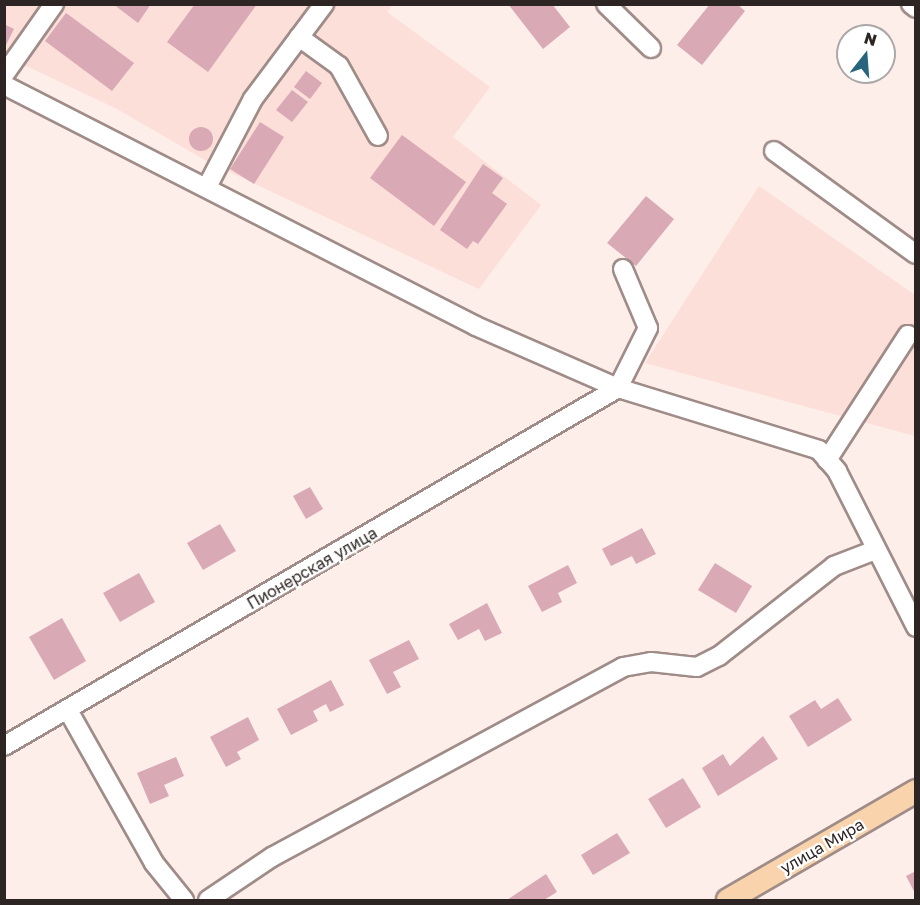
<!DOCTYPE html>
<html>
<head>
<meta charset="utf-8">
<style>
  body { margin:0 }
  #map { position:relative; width:920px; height:905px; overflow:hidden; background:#feeeea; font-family:"Golos Text",sans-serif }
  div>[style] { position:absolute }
  .built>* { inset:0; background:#fcdfd8 }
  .building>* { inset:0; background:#d9a9b6 }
  .round { border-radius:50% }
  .roads { filter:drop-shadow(2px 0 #9f8c88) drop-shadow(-2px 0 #9f8c88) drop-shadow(0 2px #9f8c88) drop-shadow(0 -2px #9f8c88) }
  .minor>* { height:18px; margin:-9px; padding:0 9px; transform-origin:9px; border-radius:9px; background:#fff }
  .major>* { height:22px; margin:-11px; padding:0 11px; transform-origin:11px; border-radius:11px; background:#f8d3ac }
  span { translate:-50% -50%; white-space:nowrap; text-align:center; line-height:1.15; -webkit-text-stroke:4.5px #fff; paint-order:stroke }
  .street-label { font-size:16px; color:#2d2523 }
  .frame { position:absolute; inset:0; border:6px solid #2d2523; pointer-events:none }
  .north { position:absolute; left:836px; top:24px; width:60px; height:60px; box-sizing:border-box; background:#fff; border:2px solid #aba8a7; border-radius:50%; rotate:17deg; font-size:16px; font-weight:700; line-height:24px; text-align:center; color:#2d2523 }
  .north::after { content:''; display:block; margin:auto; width:21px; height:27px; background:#28647c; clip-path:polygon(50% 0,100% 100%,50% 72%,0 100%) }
</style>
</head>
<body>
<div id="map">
  <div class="built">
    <div style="clip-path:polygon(5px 5px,392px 5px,387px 12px,490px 87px,453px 137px,541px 205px,479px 289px,210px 163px,117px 109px,5px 56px)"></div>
    <div style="clip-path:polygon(759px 186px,915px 295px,915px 436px,645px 363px)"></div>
  </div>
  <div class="building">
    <div style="clip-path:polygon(113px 4px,151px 4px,138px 23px)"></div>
    <div style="clip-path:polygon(195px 4px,257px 4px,208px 72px,167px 42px)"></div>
    <div style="clip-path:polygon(508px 4px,552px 4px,570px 27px,543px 49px)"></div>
    <div style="clip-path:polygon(710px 4px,737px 4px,745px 11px,702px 65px,677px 45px)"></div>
    <div style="clip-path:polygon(66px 13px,134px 63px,112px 91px,45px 41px)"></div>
    <div style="clip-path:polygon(4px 24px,14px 29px,4px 49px)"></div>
    <div style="clip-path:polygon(306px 71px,322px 83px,310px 99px,294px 87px)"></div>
    <div style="clip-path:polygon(292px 90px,308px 102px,292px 122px,276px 110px)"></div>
    <div style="clip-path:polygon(260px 122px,284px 137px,254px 184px,230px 169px)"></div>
    <div class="round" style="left:189px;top:127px;width:24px;height:24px"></div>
    <div style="clip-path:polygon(402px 135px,466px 182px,434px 226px,370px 178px)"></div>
    <div style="clip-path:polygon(483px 164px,503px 178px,492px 193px,507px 204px,478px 244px,473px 241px,467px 249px,440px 230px)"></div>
    <div style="clip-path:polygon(646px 196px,674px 219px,636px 266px,607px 243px)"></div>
    <div style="clip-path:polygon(310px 487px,323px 509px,306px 519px,293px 496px)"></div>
    <div style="clip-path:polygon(220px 524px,236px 551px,203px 570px,187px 543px)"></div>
    <div style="clip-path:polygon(642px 528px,656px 554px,636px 564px,632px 556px,611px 566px,602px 549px)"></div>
    <div style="clip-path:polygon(715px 563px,752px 586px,736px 613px,698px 590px)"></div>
    <div style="clip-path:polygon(568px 565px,577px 583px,558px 593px,562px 602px,542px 612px,528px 586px)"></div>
    <div style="clip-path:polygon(139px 573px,155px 602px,120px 622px,103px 593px)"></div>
    <div style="clip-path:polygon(487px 603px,502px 633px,485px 641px,479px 629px,458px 640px,449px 624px)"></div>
    <div style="clip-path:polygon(62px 618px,86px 661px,54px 680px,29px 637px)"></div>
    <div style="clip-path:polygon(409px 640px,419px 659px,393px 672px,401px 687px,387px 694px,369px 660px)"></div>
    <div style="clip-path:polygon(331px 680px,344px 705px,330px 712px,326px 704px,313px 711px,318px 721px,291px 735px,277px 709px)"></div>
    <div style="clip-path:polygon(838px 698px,852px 720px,808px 747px,789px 716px,815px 700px,821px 709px)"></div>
    <div style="clip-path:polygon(248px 717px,259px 740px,237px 752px,241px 759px,226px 767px,210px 737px)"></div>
    <div style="clip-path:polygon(763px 736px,778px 759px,718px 796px,702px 768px,723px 754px,730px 766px)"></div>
    <div style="clip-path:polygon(176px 757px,184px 776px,164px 785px,169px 796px,150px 804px,137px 773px)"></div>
    <div style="clip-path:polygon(683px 778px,701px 807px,666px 828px,648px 799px)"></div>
    <div style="clip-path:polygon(617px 833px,630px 853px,593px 875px,581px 855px)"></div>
    <div style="clip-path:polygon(916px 871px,916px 895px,906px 876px)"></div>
    <div style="clip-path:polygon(546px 874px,557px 892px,544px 900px,507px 900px)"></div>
  </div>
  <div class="roads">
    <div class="minor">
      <div style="left:606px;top:4px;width:63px;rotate:44.4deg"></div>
      <div style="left:911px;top:4px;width:6px;rotate:39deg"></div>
      <div style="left:299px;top:37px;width:49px;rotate:35.9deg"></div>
      <div style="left:339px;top:66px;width:80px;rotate:60.9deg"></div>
      <div style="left:4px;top:75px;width:87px;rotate:-54.8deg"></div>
      <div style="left:4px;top:85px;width:530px;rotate:27.05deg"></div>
      <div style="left:476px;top:326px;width:155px;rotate:23.6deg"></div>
      <div style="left:618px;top:388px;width:210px;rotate:17.1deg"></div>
      <div style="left:819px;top:450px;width:28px;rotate:49deg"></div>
      <div style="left:837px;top:471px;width:175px;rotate:63.1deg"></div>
      <div style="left:774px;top:151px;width:175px;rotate:36deg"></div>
      <div style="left:208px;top:185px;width:97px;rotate:-62.4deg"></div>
      <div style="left:253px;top:99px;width:119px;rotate:-53.2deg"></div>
      <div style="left:827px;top:460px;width:149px;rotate:-57.1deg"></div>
      <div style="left:69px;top:712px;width:173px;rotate:60.6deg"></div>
      <div style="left:154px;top:863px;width:48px;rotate:51deg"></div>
      <div style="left:4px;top:746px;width:711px;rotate:-30.24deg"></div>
      <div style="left:618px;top:388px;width:67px;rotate:-63.4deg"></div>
      <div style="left:648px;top:328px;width:64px;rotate:-113deg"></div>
      <div style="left:208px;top:900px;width:77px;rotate:-33.9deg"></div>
      <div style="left:272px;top:857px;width:399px;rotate:-28.4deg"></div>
      <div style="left:623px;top:667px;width:28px;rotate:-10deg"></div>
      <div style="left:651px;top:662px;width:46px;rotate:6.2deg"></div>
      <div style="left:697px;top:667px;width:25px;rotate:-27deg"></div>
      <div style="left:719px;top:656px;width:146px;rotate:-38deg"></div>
      <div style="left:834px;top:566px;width:44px;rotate:-21.3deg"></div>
    </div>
    <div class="major">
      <div style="left:728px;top:900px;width:217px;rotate:-30.1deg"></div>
    </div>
  </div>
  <div class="street-label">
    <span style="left:312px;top:568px;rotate:-30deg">Пионерская улица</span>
    <span style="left:822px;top:846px;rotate:-30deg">улица Мира</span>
  </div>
  <div class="frame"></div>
  <div class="north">N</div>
</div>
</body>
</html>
